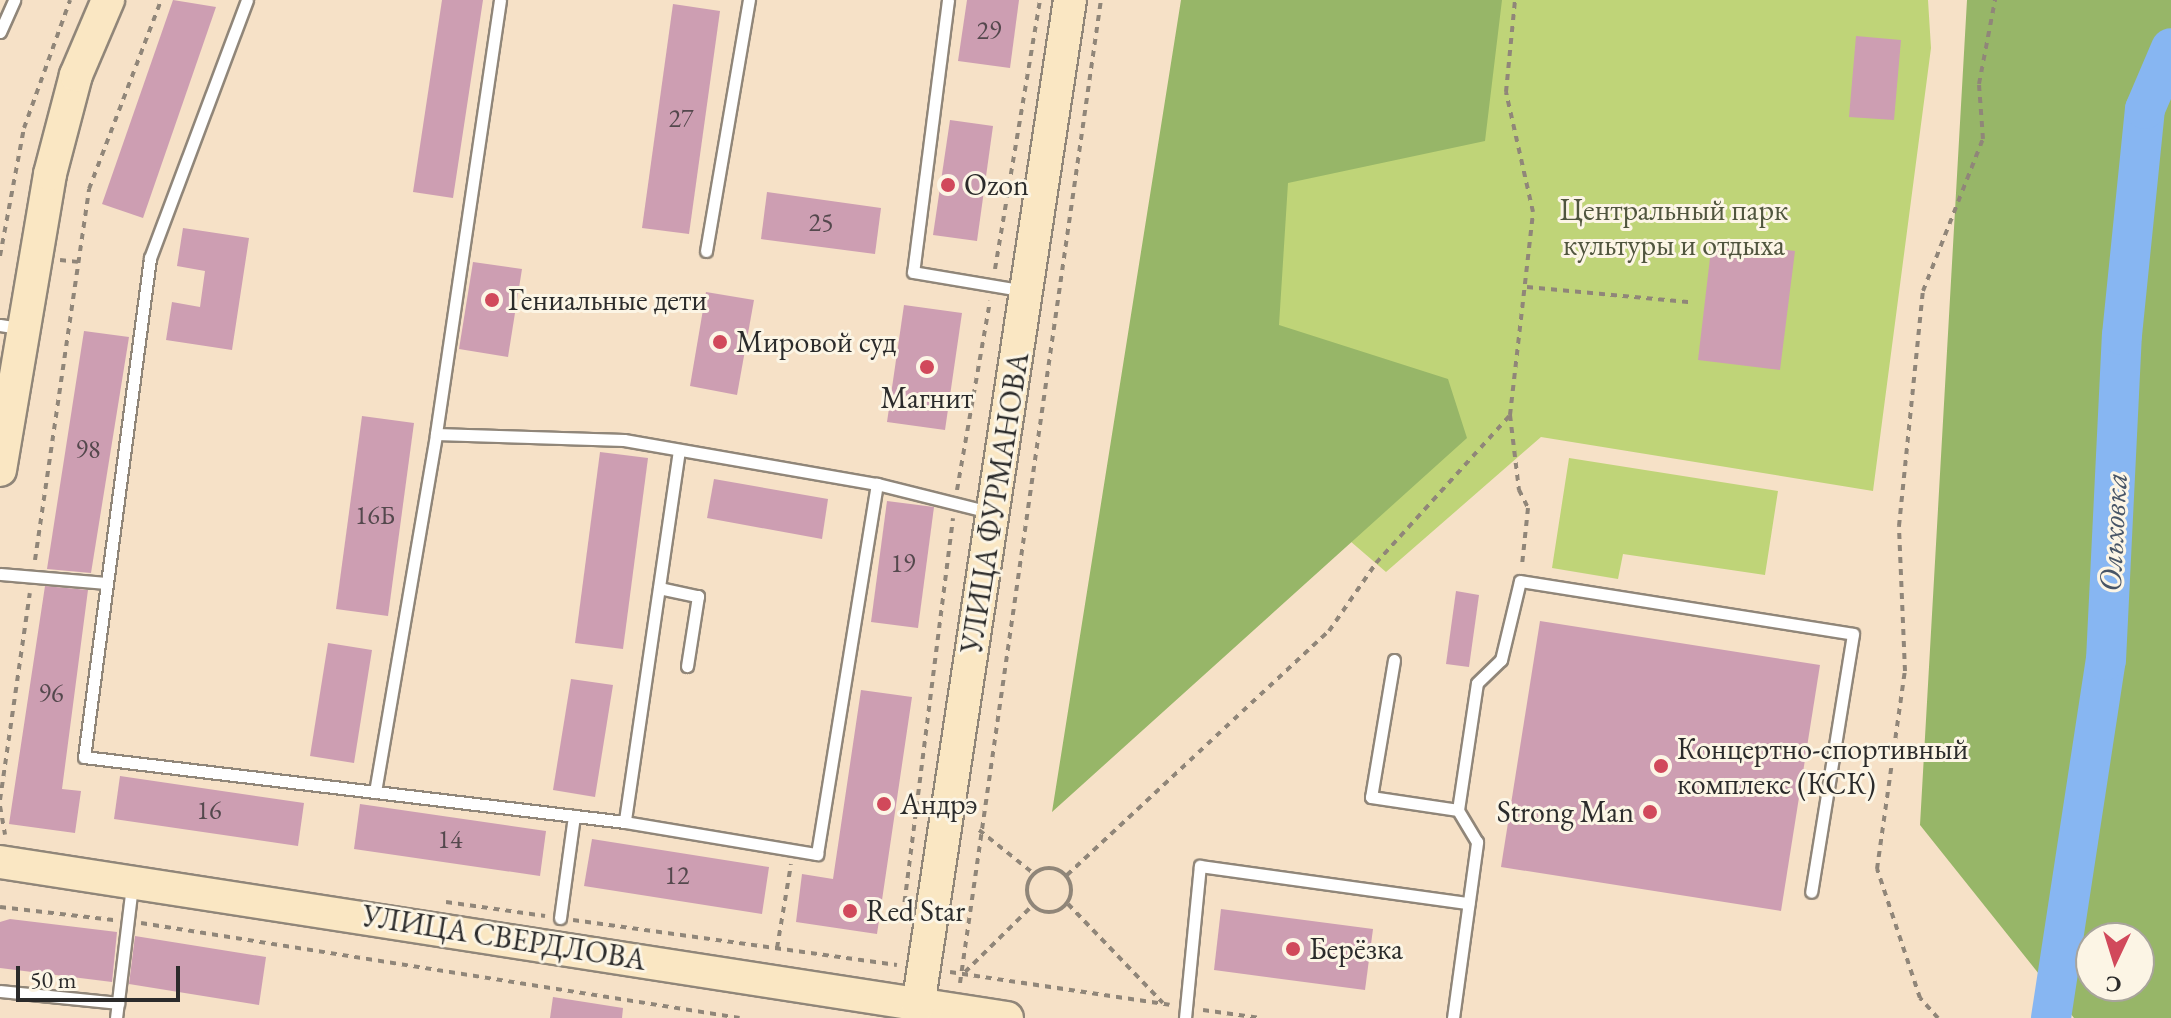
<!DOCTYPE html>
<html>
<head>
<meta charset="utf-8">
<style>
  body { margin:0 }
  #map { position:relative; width:2171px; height:1018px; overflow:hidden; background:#f6e1c7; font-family:"EB Garamond",serif }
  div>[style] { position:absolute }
  .green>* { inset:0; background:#bfd478 }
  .forest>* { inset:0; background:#97b668 }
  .river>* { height:40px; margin:-20px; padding:0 20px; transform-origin:20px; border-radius:20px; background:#87b6f2 }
  .building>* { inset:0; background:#cd9eb2 }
  .path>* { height:4px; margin-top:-2px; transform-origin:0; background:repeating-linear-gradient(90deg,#908679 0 6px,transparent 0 12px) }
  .path>.ring { margin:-2px; padding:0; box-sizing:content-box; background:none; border:4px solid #908679; border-radius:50% }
  .roads { filter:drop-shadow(2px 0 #908679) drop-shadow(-2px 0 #908679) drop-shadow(0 2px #908679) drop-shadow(0 -2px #908679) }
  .lane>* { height:11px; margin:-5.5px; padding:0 5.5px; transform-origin:5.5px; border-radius:5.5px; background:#fff }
  .secondary>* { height:32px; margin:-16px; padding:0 16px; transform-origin:16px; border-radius:16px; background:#fae7c3 }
  .dots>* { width:22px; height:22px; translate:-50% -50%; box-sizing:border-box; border:4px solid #fcf5e5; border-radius:50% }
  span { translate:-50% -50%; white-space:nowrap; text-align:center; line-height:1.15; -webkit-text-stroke:6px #fcf5e5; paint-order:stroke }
  .number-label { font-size:26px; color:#54484d }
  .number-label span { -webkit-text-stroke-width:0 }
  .poi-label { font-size:30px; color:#2b2b2b }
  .left { translate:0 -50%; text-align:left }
  .right { translate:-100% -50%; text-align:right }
  .park-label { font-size:30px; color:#50553e }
  .street-label { font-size:30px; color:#2b2b2b }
  .water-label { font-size:32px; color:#475567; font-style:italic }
  .north { position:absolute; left:2075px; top:922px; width:80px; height:80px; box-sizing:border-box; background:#fcf5e5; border:2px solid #a8a49b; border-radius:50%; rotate:184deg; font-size:22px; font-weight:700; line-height:32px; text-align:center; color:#2b2b2b }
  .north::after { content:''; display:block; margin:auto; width:28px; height:36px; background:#d1495b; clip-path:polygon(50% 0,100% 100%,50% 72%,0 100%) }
  .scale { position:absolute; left:16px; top:966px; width:164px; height:36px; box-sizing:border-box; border:4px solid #2b2b2b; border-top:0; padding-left:10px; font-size:24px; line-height:28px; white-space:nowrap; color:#2b2b2b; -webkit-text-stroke:6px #fcf5e5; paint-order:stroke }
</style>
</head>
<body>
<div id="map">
  <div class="green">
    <div style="clip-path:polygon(1249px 0,1928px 0,1931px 48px,1873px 491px,1541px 437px,1386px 572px,1328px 522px,1195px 490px)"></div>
    <div style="clip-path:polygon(1569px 458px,1778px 491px,1765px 575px,1623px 554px,1618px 579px,1552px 568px)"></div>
  </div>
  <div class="forest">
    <div style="clip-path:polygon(1181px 0,1502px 0,1485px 141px,1288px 183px,1279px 325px,1448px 379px,1467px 438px,1052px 812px)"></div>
    <div style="clip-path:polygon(evenodd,1967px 0,2171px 0,2171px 1018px,2074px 1018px,1920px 825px,1967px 0,2139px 938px,2139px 986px,2091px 986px,2091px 938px,2139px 938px)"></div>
  </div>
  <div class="river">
    <div style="left:2051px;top:1018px;width:362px;rotate:-81.3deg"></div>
    <div style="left:2106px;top:660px;width:325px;rotate:-87.2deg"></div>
    <div style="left:2122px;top:335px;width:227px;rotate:-84.2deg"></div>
    <div style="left:2145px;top:109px;width:66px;rotate:-66.9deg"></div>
  </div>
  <div class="building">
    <div style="clip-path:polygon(173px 0,216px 7px,143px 218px,102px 204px)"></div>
    <div style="clip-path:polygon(442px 0,483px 0,453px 198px,413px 192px)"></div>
    <div style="clip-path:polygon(967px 0,1019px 0,1010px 68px,958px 61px)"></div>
    <div style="clip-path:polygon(673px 4px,720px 11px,689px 234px,642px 228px)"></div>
    <div style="clip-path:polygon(1856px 36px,1901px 40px,1894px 120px,1849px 117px)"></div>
    <div style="clip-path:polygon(950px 120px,993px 126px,977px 241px,933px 235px)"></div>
    <div style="clip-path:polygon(767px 192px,881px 208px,875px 254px,761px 239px)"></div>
    <div style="clip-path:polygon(183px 228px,249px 238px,232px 350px,166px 340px,172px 302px,200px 307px,205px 271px,177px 266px)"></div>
    <div style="clip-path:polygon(1712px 241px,1795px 251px,1780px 370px,1698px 360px)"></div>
    <div style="clip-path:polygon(473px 262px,522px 269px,508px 357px,459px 349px)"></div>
    <div style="clip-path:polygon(706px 292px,754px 300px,737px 395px,690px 386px)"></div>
    <div style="clip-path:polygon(904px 305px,962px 313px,945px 430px,887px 422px)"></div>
    <div style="clip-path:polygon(84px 331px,129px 337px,91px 573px,47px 569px)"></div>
    <div style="clip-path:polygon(362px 416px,414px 423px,388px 616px,336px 609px)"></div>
    <div style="clip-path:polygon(600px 452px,648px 458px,623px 649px,575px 643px)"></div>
    <div style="clip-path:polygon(714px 479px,828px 499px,822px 539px,707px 518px)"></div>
    <div style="clip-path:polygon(887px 501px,934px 507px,918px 628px,871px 622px)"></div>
    <div style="clip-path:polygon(45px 586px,88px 590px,62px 789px,81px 791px,75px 833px,9px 824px)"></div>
    <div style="clip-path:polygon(1456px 591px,1479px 595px,1469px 667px,1446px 664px)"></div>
    <div style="clip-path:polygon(1540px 621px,1820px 665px,1781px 911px,1501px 867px)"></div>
    <div style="clip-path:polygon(328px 643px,372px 650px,354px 763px,310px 756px)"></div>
    <div style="clip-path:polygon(571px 679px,613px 685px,595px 797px,553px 790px)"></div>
    <div style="clip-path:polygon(861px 690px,912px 697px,877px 934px,796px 922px,802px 874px,833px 879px)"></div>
    <div style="clip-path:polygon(120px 776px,304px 803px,298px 846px,114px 819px)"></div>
    <div style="clip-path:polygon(360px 804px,546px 831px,540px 876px,354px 849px)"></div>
    <div style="clip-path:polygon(592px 839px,769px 867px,762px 914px,584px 886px)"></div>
    <div style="clip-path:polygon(1221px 909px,1373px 929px,1365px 990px,1214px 970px)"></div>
    <div style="clip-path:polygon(10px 919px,117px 932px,112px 982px,0 968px,0 922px)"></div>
    <div style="clip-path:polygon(135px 936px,266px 957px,259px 1005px,129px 984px)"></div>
    <div style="clip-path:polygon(553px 997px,623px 1008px,622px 1018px,550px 1018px)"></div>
  </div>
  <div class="path">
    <div style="left:0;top:256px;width:130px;rotate:-79.4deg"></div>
    <div style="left:24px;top:128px;width:136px;rotate:-70.2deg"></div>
    <div style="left:60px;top:260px;width:18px;rotate:6deg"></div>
    <div style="left:995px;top:269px;width:273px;rotate:-80.5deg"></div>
    <div style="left:1527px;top:287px;width:164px;rotate:5.3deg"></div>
    <div style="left:1510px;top:415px;width:76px;rotate:83.2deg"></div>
    <div style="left:1519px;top:490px;width:20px;rotate:63deg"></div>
    <div style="left:1528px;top:508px;width:57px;rotate:96deg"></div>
    <div style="left:957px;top:490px;width:192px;rotate:-80.1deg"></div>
    <div style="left:35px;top:560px;width:375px;rotate:-81.7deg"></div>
    <div style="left:89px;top:189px;width:202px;rotate:-69.1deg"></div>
    <div style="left:0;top:800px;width:209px;rotate:-81.8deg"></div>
    <div style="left:0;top:806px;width:29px;rotate:80deg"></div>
    <div style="left:979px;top:830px;width:69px;rotate:38.5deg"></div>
    <div class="ring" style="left:1027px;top:868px;width:40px;height:40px"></div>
    <div style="left:1067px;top:875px;width:358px;rotate:-43deg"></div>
    <div style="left:1329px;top:631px;width:83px;rotate:-55.3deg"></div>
    <div style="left:1376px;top:563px;width:200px;rotate:-47.8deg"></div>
    <div style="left:1510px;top:415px;width:204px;rotate:-83.5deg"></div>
    <div style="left:1533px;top:212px;width:123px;rotate:-102.7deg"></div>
    <div style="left:1506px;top:92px;width:92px;rotate:-84.4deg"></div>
    <div style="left:446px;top:902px;width:100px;rotate:8deg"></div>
    <div style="left:1068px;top:904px;width:137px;rotate:46.2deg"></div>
    <div style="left:0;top:907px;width:114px;rotate:6.6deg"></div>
    <div style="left:903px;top:914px;width:399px;rotate:-82.8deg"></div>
    <div style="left:573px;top:920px;width:327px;rotate:7.9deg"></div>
    <div style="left:141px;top:923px;width:606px;rotate:9.01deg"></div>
    <div style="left:777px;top:948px;width:85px;rotate:-80.5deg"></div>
    <div style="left:950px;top:972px;width:222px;rotate:8.5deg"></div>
    <div style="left:965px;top:972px;width:94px;rotate:-44.6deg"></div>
    <div style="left:960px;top:983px;width:993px;rotate:-81.84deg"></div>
    <div style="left:1203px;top:1010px;width:58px;rotate:8deg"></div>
    <div style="left:1938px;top:1018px;width:27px;rotate:-132deg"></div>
    <div style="left:1920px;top:998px;width:136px;rotate:-108.4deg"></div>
    <div style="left:1877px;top:869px;width:200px;rotate:-82deg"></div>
    <div style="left:1905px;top:671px;width:145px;rotate:-92.4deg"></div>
    <div style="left:1899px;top:526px;width:236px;rotate:-84.2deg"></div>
    <div style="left:1923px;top:291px;width:163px;rotate:-68.5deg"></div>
    <div style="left:1983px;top:139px;width:55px;rotate:-94.2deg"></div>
    <div style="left:1979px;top:84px;width:86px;rotate:-79.2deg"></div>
  </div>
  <div class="roads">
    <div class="lane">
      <div style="left:247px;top:0;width:276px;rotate:110.6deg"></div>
      <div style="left:150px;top:258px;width:503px;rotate:97.53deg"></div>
      <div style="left:84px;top:757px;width:545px;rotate:6.85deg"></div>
      <div style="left:500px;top:0;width:439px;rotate:98.4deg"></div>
      <div style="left:436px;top:434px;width:188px;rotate:1.8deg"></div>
      <div style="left:624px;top:440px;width:257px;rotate:9.9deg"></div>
      <div style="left:877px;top:484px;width:115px;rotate:14deg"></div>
      <div style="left:948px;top:0;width:274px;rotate:97.3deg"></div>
      <div style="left:913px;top:272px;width:114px;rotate:9.6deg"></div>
      <div style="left:0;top:32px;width:35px;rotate:-66deg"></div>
      <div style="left:706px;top:251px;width:255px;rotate:-80.3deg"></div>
      <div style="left:0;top:325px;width:19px;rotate:9deg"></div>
      <div style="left:679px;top:450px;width:376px;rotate:98.3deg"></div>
      <div style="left:625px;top:822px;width:195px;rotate:9.5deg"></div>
      <div style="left:817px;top:854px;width:375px;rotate:-80.8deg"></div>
      <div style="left:0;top:574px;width:107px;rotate:4.8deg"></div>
      <div style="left:659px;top:588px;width:40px;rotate:12deg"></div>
      <div style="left:698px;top:596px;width:71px;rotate:98.9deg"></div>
      <div style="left:1394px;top:660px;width:139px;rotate:99.5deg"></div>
      <div style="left:1371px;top:797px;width:88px;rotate:8.5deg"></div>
      <div style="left:375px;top:792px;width:363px;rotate:-80.3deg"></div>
      <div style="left:560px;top:918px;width:103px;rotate:-82.2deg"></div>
      <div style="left:0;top:991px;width:119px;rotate:5.8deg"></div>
      <div style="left:116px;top:1018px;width:133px;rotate:-83.1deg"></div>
      <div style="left:1185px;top:1018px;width:153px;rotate:-84.4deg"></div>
      <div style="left:1200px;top:866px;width:271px;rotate:7.9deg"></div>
      <div style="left:1453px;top:1018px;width:178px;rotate:-82.2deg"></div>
      <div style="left:1477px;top:842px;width:37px;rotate:-121deg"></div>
      <div style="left:1458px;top:810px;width:128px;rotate:-81.5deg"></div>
      <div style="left:1477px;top:683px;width:33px;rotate:-44deg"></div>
      <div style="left:1501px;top:660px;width:81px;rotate:-76.5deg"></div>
      <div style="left:1520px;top:581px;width:337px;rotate:9deg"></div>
      <div style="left:1853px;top:634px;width:261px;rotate:99.2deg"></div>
    </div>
    <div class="secondary">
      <div style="left:0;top:470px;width:300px;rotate:-80.4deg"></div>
      <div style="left:50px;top:174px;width:102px;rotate:-75.3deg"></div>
      <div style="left:76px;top:75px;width:82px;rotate:-66.9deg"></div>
      <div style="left:0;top:862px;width:1019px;rotate:8.81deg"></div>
      <div style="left:918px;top:1006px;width:1017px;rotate:-81.41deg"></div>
    </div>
  </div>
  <div class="dots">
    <div style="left:948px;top:185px;background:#d1495b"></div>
    <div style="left:492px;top:300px;background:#d1495b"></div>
    <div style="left:720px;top:342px;background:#d1495b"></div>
    <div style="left:927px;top:367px;background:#d1495b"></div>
    <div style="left:1661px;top:766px;background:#d1495b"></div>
    <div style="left:884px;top:804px;background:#d1495b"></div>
    <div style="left:1650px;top:812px;background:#d1495b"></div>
    <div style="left:850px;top:911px;background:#d1495b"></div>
    <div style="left:1293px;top:949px;background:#d1495b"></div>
  </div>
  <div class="number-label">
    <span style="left:989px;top:31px">29</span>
    <span style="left:681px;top:119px">27</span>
    <span style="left:821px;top:223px">25</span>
    <span style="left:88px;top:450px">98</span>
    <span style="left:375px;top:516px">16Б</span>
    <span style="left:903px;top:564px">19</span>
    <span style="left:51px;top:694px">96</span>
    <span style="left:209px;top:811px">16</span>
    <span style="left:450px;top:840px">14</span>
    <span style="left:677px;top:876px">12</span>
  </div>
  <div class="poi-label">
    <span class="left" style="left:964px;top:185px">Ozon</span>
    <span class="left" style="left:508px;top:300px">Гениальные дети</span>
    <span class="left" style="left:736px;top:342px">Мировой суд</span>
    <span style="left:927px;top:398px">Магнит</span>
    <span class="left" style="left:1677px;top:766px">Концертно-спортивный<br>комплекс (КСК)</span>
    <span class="left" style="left:900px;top:804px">Андрэ</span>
    <span class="right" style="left:1634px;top:812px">Strong Man</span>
    <span class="left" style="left:866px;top:911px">Red Star</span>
    <span class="left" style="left:1309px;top:949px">Берёзка</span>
  </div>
  <div class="park-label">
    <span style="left:1674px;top:227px">Центральный парк<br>культуры и отдыха</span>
  </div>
  <div class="street-label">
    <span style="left:995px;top:503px;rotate:-81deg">УЛИЦА ФУРМАНОВА</span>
    <span style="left:504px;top:938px;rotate:9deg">УЛИЦА СВЕРДЛОВА</span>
  </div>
  <div class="water-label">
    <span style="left:2113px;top:532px;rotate:-87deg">Ольховка</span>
  </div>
  <div class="north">С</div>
  <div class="scale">50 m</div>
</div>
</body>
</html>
